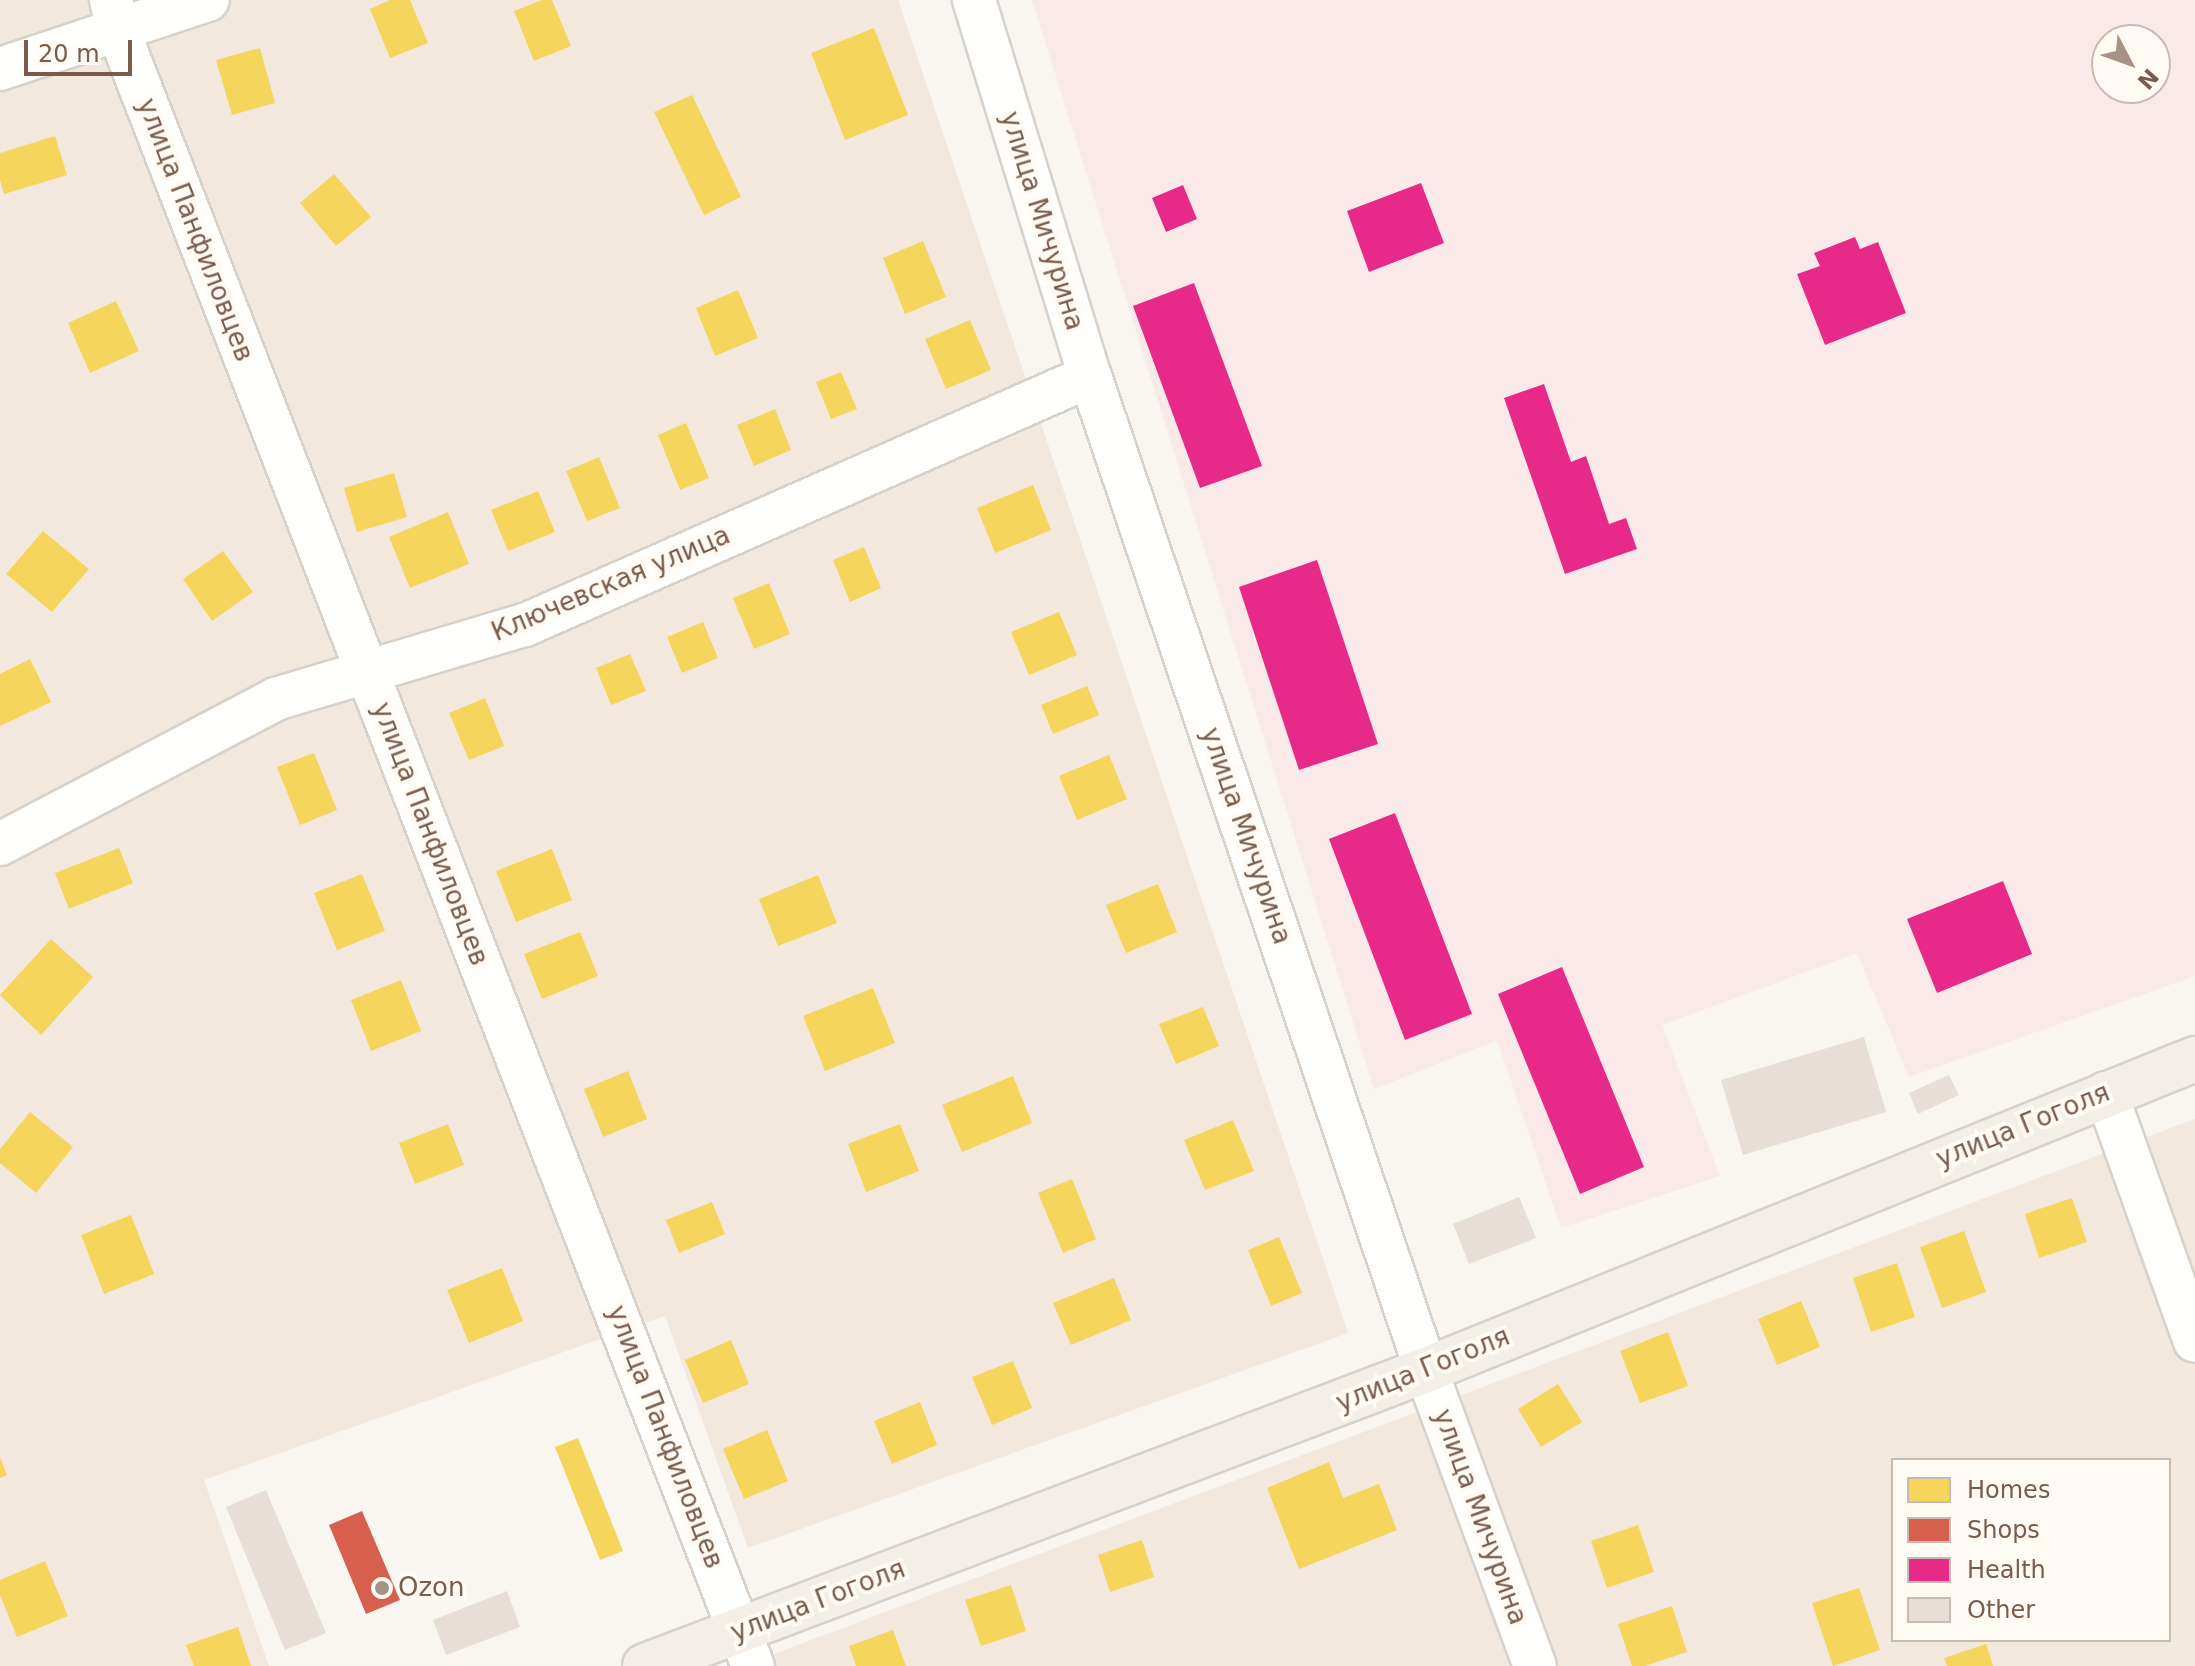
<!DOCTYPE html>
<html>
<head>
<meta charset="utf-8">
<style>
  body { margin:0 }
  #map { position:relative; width:2195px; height:1666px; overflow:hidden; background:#f9f5f0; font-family:"DejaVu Sans",sans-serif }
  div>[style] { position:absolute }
  .residential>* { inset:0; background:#f2e8de }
  .medical>* { inset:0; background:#fae9e9 }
  .homes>* { inset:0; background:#f6d55c }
  .shops>* { inset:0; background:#d6604d }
  .health>* { inset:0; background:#e7298a }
  .building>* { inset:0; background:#e6ded7 }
  .roads { filter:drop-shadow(2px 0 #d7d1cb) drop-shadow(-2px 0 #d7d1cb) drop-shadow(0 2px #d7d1cb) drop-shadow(0 -2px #d7d1cb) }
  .minor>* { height:42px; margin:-21px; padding:0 21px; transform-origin:21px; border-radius:21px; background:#fefefd }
  .primary>* { height:44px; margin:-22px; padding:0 22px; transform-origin:22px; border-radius:22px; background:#f3eee8 }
  .dots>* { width:22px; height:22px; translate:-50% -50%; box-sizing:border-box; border:4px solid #fffaf3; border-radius:50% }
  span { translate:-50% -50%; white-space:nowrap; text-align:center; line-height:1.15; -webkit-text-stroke:8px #fffaf3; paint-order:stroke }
  .street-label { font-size:26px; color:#7a5c4d }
  .poi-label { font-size:26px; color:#7a5c4d }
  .left { translate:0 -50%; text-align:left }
  .legend { position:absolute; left:1891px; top:1458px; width:280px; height:184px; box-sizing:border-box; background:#fffaf3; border:2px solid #cabbb1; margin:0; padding:10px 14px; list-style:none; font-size:24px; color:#7a5c4d }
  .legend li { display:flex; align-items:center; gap:16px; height:40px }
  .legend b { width:40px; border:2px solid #cabbb1 }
  .north { position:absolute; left:2091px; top:24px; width:80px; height:80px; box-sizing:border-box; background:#fffaf3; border:2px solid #cabbb1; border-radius:50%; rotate:131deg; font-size:22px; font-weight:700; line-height:32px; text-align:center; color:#7a5c4d }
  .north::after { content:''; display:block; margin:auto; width:28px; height:36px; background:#a69286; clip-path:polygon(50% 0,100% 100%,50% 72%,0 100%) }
  .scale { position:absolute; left:24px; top:40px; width:108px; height:36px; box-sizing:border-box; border:4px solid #7a5c4d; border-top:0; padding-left:10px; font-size:24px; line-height:28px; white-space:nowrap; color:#7a5c4d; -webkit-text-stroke:6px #fffaf3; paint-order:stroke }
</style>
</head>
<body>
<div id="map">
  <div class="residential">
    <div style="clip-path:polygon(0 0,898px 0,1348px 1333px,748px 1548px,665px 1316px,204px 1480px,269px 1666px,0 1666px)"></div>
    <div style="clip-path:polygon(evenodd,2195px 1119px,2195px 1666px,742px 1666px,2195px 1119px,1893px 1460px,2169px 1460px,2169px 1640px,1893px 1640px,1893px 1460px)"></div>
  </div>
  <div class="medical">
    <div style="clip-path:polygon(evenodd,1032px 0,2195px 0,2195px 976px,1909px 1077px,1857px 953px,1662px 1025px,1720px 1176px,1561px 1228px,1497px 1040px,1374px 1089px,1032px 0,2107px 40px,2155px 40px,2155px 88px,2107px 88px,2107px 40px)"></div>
  </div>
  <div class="homes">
    <div style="clip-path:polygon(390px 0,410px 0,428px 43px,390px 58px,370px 9px)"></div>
    <div style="clip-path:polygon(542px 0,552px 0,571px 46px,534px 61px,514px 11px)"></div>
    <div style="clip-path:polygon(874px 28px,908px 115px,845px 140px,811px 53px)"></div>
    <div style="clip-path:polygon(260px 48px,275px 103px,232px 115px,216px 60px)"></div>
    <div style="clip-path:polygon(692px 95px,741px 197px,704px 215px,654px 112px)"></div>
    <div style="clip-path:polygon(55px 136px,67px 175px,4px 194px,0 180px,0 153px)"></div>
    <div style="clip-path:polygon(334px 174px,371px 217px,336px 246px,300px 203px)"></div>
    <div style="clip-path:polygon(923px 241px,946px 297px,905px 314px,883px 258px)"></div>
    <div style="clip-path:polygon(738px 290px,758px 338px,715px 356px,696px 308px)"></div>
    <div style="clip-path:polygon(116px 301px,139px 351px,90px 373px,68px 323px)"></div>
    <div style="clip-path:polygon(970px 320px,991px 370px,946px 389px,925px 339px)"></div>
    <div style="clip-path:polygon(841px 372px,857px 409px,831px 419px,816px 382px)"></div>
    <div style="clip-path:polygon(775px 409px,791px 450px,754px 466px,737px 425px)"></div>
    <div style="clip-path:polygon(686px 423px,709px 478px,680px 490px,658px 435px)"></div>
    <div style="clip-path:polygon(599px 457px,620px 508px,587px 521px,566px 471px)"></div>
    <div style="clip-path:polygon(394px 473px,407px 517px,357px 532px,344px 488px)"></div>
    <div style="clip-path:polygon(1033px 485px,1051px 530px,995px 553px,977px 508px)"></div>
    <div style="clip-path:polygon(538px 491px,555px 532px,508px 551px,491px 510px)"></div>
    <div style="clip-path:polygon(448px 512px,469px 564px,410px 588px,389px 537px)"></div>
    <div style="clip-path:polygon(43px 531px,89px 569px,52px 612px,6px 574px)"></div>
    <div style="clip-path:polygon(864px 547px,881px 588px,850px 602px,833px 560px)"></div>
    <div style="clip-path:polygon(223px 551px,253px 592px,212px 621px,183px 579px)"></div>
    <div style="clip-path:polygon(769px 583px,790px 634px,754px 649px,733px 598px)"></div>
    <div style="clip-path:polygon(1059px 612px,1077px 655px,1029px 675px,1011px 632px)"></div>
    <div style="clip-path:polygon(703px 622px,718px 658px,682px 673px,667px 637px)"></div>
    <div style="clip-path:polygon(630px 654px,646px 691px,611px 705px,596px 668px)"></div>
    <div style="clip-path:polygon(30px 659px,51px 702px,0 726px,0 674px)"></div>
    <div style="clip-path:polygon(1087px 686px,1099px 715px,1053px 734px,1041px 705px)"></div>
    <div style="clip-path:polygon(485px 698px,504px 746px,469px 760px,449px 713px)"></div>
    <div style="clip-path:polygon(314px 753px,337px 810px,300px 825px,277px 767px)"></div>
    <div style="clip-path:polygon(1109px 755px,1127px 799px,1077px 820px,1059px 776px)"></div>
    <div style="clip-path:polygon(119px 848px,133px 883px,69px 909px,55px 873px)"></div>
    <div style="clip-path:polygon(552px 849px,572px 900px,516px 922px,496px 871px)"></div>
    <div style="clip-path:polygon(362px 874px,385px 931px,337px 950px,314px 893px)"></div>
    <div style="clip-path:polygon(818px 875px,837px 923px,778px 946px,759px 899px)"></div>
    <div style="clip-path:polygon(1158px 884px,1177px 932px,1126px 953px,1106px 905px)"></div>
    <div style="clip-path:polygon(580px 932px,598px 976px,542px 999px,524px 954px)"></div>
    <div style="clip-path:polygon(51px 939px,93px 977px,41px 1035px,0 995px)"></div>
    <div style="clip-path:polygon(401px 980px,421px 1031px,371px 1051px,351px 1000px)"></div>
    <div style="clip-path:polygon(873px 988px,895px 1043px,825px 1071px,803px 1016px)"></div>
    <div style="clip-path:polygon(1203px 1007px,1219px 1046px,1176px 1064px,1159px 1024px)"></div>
    <div style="clip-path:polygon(628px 1071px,647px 1119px,603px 1137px,584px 1089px)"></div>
    <div style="clip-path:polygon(1013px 1076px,1032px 1123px,962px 1152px,942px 1105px)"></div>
    <div style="clip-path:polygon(30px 1112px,73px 1147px,36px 1193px,0 1163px,0 1149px)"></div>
    <div style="clip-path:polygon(1233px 1120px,1254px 1171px,1205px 1190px,1184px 1140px)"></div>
    <div style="clip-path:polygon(448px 1124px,464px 1165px,415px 1184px,399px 1143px)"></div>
    <div style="clip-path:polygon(900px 1124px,919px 1171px,866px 1192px,848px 1144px)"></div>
    <div style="clip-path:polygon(1072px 1179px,1096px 1239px,1063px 1253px,1038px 1193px)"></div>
    <div style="clip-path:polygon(2072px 1198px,2087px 1242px,2039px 1258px,2025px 1214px)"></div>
    <div style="clip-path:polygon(712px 1202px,725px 1234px,679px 1253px,666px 1220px)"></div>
    <div style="clip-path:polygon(131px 1215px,154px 1274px,104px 1294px,81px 1235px)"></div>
    <div style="clip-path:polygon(1964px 1231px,1986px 1292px,1942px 1308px,1920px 1247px)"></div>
    <div style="clip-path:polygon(1279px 1237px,1302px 1293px,1271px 1306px,1248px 1250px)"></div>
    <div style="clip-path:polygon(1897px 1263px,1915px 1317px,1871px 1332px,1853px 1278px)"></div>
    <div style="clip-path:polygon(502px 1268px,523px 1321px,469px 1343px,447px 1290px)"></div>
    <div style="clip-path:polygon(1114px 1278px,1131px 1320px,1071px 1345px,1053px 1303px)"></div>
    <div style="clip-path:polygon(1801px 1301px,1820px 1347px,1777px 1365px,1758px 1319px)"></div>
    <div style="clip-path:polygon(1668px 1332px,1688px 1386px,1640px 1403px,1620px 1351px)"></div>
    <div style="clip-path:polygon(731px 1340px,749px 1384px,703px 1403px,685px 1360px)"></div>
    <div style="clip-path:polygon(1013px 1361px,1032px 1408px,992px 1425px,972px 1377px)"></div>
    <div style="clip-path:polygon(1558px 1384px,1582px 1422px,1541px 1447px,1518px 1409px)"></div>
    <div style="clip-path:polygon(920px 1402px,937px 1445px,892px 1464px,874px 1421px)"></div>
    <div style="clip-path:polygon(767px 1430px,788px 1481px,744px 1499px,723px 1449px)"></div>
    <div style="clip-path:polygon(578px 1438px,623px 1551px,600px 1560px,555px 1447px)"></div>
    <div style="clip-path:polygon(0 1457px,7px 1475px,0 1478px)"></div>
    <div style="clip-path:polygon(1329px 1462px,1343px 1498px,1379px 1484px,1397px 1530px,1299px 1569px,1267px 1488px)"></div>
    <div style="clip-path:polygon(1638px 1525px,1654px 1572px,1607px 1588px,1591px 1541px)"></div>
    <div style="clip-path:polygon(1142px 1540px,1154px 1577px,1110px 1592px,1098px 1555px)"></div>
    <div style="clip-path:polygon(45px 1561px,68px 1616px,17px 1637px,0 1595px,0 1580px)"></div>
    <div style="clip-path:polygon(1011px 1585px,1026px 1631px,981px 1646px,965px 1600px)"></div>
    <div style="clip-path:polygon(1859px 1588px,1880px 1650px,1833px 1666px,1812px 1603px)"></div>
    <div style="clip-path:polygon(1672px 1606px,1687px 1652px,1645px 1666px,1632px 1666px,1618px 1624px)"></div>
    <div style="clip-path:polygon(238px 1627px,251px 1666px,194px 1666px,186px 1645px)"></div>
    <div style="clip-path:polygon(893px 1630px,906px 1666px,856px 1666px,849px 1646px)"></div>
    <div style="clip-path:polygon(1986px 1644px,1993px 1666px,1947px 1666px,1944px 1658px)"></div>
  </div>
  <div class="shops">
    <div style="clip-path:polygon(362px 1511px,400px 1600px,366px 1614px,329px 1525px)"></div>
  </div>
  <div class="health">
    <div style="clip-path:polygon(1421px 183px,1444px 243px,1369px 272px,1347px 211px)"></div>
    <div style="clip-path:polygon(1183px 185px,1197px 219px,1166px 232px,1152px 198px)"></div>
    <div style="clip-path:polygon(1855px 237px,1860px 249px,1878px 242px,1906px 313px,1825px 345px,1797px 274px,1820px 266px,1814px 253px)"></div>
    <div style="clip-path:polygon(1194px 283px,1262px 466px,1200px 488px,1133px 306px)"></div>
    <div style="clip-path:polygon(1544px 384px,1571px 462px,1586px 456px,1609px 524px,1626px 518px,1637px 549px,1565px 574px,1504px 398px)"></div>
    <div style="clip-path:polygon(1317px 560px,1378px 744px,1299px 770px,1239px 587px)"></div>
    <div style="clip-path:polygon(1395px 813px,1472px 1014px,1405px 1040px,1329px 839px)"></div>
    <div style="clip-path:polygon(2003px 881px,2032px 954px,1937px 993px,1907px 919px)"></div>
    <div style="clip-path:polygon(1562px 967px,1644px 1167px,1580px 1194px,1498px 994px)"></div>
  </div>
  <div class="building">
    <div style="clip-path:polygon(1864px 1037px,1886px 1112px,1743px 1155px,1721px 1080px)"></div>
    <div style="clip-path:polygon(1949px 1075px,1959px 1095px,1918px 1114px,1909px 1093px)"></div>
    <div style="clip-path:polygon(1519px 1197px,1536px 1238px,1469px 1264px,1453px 1224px)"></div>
    <div style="clip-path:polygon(266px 1490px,326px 1633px,285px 1650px,226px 1507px)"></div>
    <div style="clip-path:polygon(507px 1591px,520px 1627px,446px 1655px,433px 1620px)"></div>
  </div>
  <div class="roads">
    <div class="minor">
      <div style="left:111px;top:0;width:31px;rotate:77deg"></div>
      <div style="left:118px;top:30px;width:1755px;rotate:68.79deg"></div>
      <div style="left:974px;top:0;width:393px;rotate:72.9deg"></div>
      <div style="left:1090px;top:376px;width:1049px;rotate:71.32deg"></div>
      <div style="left:1426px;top:1370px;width:315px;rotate:69.8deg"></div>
      <div style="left:0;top:69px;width:219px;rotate:-18.4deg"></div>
      <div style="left:0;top:844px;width:312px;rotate:-27.7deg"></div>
      <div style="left:276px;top:699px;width:260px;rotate:-16.6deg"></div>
      <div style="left:525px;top:625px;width:617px;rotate:-23.78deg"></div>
      <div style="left:2106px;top:1093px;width:263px;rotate:70.3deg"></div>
    </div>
    <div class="primary">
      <div style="left:645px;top:1666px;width:835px;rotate:-20.76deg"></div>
      <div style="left:1426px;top:1370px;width:830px;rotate:-22.02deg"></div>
    </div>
  </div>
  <div class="dots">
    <div style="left:382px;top:1588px;background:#a69286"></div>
  </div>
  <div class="street-label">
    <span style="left:1042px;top:221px;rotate:73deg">улица Мичурина</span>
    <span style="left:195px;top:230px;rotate:69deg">улица Панфиловцев</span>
    <span style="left:611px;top:584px;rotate:-23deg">Ключевская улица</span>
    <span style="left:430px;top:834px;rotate:69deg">улица Панфиловцев</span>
    <span style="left:1246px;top:836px;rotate:71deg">улица Мичурина</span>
    <span style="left:2023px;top:1126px;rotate:-22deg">улица Гоголя</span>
    <span style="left:1423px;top:1370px;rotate:-22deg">улица Гоголя</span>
    <span style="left:665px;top:1437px;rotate:69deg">улица Панфиловцев</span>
    <span style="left:1480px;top:1517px;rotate:70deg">улица Мичурина</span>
    <span style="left:818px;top:1601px;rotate:-21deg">улица Гоголя</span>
  </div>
  <div class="poi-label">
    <span class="left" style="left:398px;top:1588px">Ozon</span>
  </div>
  <ul class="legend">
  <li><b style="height:22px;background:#f6d55c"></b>Homes</li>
  <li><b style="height:22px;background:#d6604d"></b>Shops</li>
  <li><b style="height:22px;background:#e7298a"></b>Health</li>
  <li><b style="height:22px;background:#e6ded7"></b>Other</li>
  </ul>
  <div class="north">N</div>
  <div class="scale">20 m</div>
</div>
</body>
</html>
